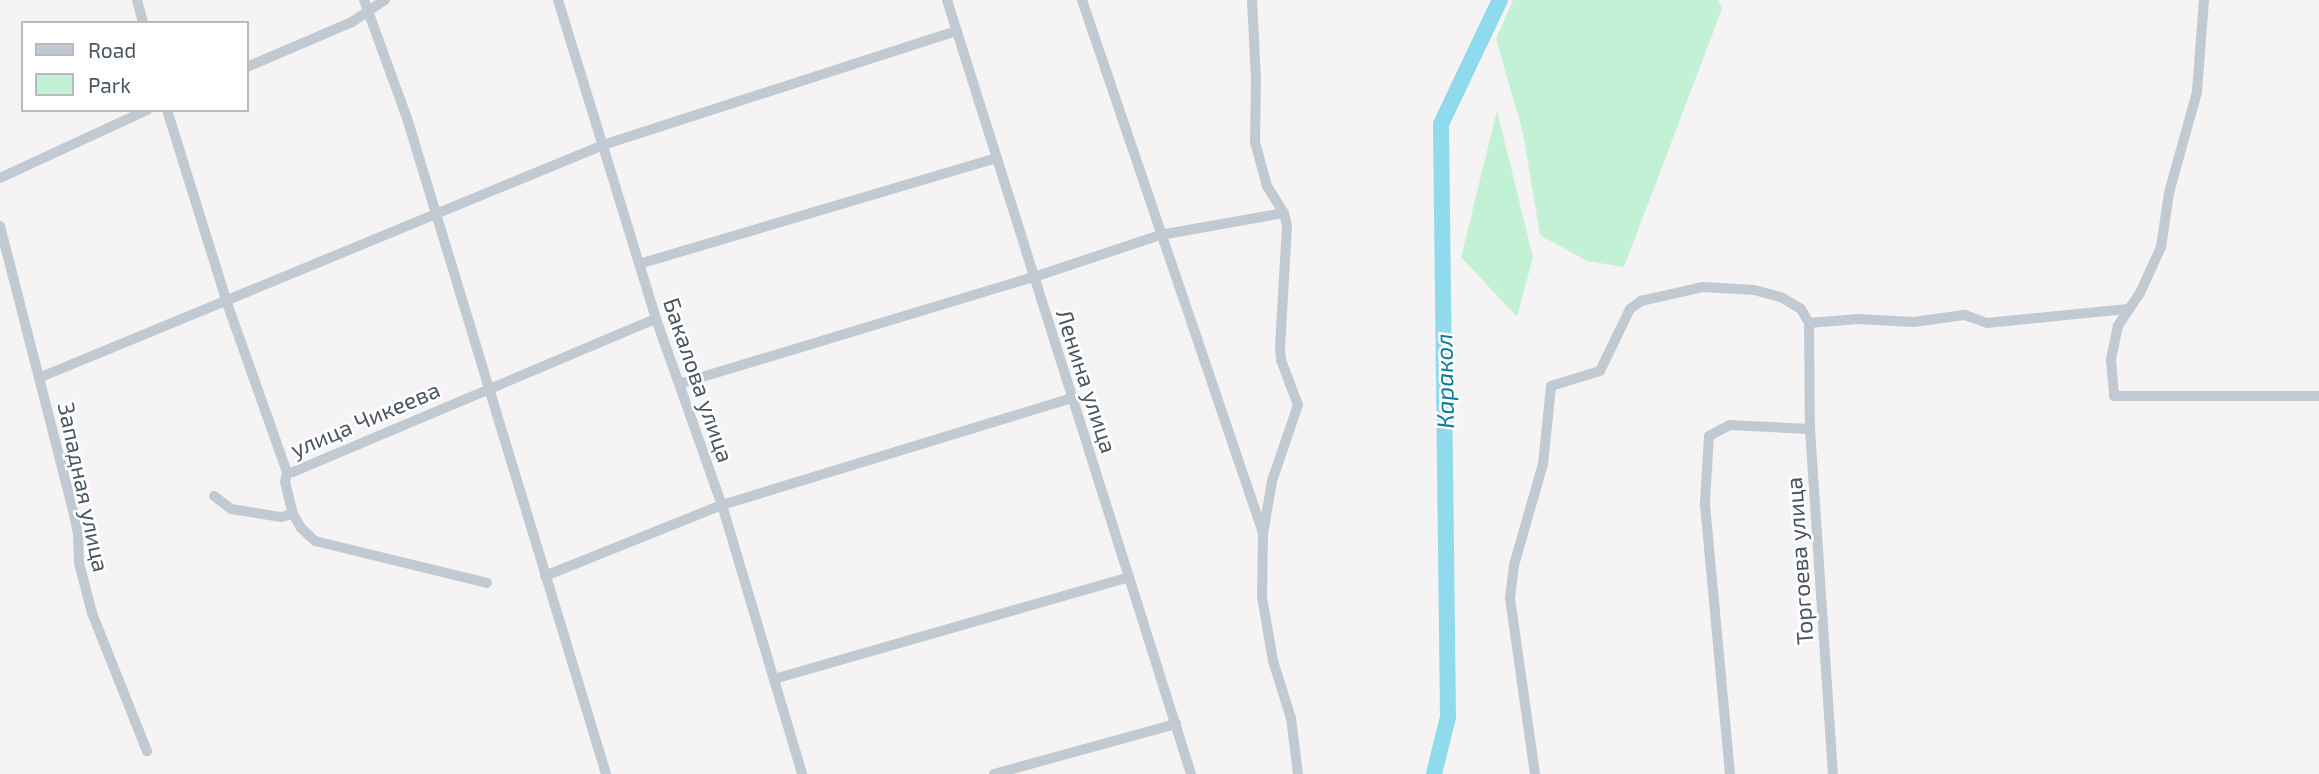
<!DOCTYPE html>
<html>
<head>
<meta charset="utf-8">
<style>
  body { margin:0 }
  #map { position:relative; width:2319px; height:774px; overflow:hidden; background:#f5f3f3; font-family:"Exo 2",sans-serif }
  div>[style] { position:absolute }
  .green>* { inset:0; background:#c3f1d5 }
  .river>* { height:16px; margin:-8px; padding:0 8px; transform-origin:8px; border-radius:8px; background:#90daee }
  .minor>* { height:10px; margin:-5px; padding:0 5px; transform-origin:5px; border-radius:5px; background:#c1cad2 }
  span { translate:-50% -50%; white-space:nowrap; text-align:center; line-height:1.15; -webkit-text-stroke:5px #fff; paint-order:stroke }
  .street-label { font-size:23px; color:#4a5661 }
  .water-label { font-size:24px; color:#0c7c9b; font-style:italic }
  .legend { position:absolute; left:21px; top:21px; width:228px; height:91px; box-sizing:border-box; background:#fff; border:2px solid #b7bbc0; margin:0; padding:9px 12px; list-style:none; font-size:21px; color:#4a5661 }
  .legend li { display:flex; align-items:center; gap:14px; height:35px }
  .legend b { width:35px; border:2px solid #b7bbc0 }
</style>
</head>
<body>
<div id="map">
  <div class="green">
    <div style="clip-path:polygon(1513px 0,1718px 0,1722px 9px,1624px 267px,1587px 261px,1540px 235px,1523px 133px,1496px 39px)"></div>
    <div style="clip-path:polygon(1497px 111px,1533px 257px,1517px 317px,1461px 257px)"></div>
  </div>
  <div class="river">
    <div style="left:1434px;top:774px;width:59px;rotate:-76.2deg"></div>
    <div style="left:1448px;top:717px;width:593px;rotate:-90.68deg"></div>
    <div style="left:1441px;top:124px;width:137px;rotate:-64.6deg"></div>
  </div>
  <div class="minor">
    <div style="left:137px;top:0;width:24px;rotate:75deg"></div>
    <div style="left:364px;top:0;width:126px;rotate:70deg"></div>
    <div style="left:407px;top:118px;width:686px;rotate:73.12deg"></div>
    <div style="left:558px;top:0;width:334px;rotate:72.9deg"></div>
    <div style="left:656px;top:319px;width:197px;rotate:70.5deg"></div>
    <div style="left:722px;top:505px;width:281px;rotate:73.4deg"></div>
    <div style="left:947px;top:0;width:812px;rotate:72.5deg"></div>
    <div style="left:1082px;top:0;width:563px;rotate:71.24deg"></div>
    <div style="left:1252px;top:0;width:79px;rotate:87.1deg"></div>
    <div style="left:1256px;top:79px;width:63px;rotate:90.9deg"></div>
    <div style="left:1255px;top:142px;width:46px;rotate:74.7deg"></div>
    <div style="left:1267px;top:186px;width:32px;rotate:58deg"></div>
    <div style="left:1284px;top:213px;width:13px;rotate:77deg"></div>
    <div style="left:1287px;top:226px;width:122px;rotate:93.3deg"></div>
    <div style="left:1280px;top:348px;width:12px;rotate:85deg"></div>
    <div style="left:1281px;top:360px;width:48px;rotate:69.3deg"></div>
    <div style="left:1298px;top:405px;width:80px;rotate:108.9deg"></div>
    <div style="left:1272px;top:481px;width:54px;rotate:99.6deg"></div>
    <div style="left:1263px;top:534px;width:63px;rotate:90.9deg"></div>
    <div style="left:1262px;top:597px;width:65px;rotate:80.2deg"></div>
    <div style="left:1273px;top:661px;width:60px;rotate:72.5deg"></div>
    <div style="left:1291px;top:718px;width:56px;rotate:82.9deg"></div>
    <div style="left:2204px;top:0;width:92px;rotate:94.4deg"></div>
    <div style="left:2197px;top:92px;width:105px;rotate:105.5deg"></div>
    <div style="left:2169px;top:193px;width:55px;rotate:98.4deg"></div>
    <div style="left:2161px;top:247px;width:51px;rotate:114.5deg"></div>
    <div style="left:2140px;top:293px;width:40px;rotate:124deg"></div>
    <div style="left:2118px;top:326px;width:35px;rotate:102deg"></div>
    <div style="left:2111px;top:360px;width:36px;rotate:85deg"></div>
    <div style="left:2114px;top:396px;width:205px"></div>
    <div style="left:247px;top:67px;width:114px;rotate:-23.2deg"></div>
    <div style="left:352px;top:22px;width:40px;rotate:-34deg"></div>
    <div style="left:167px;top:110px;width:199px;rotate:72.7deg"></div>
    <div style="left:226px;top:300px;width:182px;rotate:70.5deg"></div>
    <div style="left:287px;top:472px;width:6px"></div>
    <div style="left:293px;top:472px;width:394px;rotate:-22.9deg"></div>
    <div style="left:0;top:178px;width:162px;rotate:-24.8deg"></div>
    <div style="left:0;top:226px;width:293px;rotate:75.6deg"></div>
    <div style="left:73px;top:510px;width:25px;rotate:78deg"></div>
    <div style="left:78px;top:534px;width:29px;rotate:88deg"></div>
    <div style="left:79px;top:563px;width:52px;rotate:75.4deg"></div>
    <div style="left:92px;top:613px;width:149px;rotate:68.3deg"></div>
    <div style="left:639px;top:264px;width:373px;rotate:-16.5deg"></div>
    <div style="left:1809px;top:323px;width:49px;rotate:-4.7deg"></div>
    <div style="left:1858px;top:319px;width:55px;rotate:3.1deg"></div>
    <div style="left:1913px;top:322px;width:52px;rotate:-7.7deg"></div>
    <div style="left:1965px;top:315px;width:23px;rotate:20deg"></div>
    <div style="left:1987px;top:323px;width:142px;rotate:-5.7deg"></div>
    <div style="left:41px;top:377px;width:608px;rotate:-22.43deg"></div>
    <div style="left:603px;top:145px;width:372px;rotate:-17.9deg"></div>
    <div style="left:679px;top:384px;width:371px;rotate:-16.8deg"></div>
    <div style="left:1034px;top:277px;width:133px;rotate:-18.4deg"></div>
    <div style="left:1160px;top:235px;width:126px;rotate:-10.1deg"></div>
    <div style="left:287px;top:472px;width:10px;rotate:101deg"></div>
    <div style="left:285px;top:482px;width:33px;rotate:76deg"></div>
    <div style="left:293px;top:514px;width:16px;rotate:60deg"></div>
    <div style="left:301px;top:528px;width:19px;rotate:43deg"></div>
    <div style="left:315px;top:541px;width:177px;rotate:13.7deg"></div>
    <div style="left:214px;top:496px;width:21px;rotate:37deg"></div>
    <div style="left:231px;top:509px;width:51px;rotate:9.1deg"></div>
    <div style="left:281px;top:517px;width:12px;rotate:-14deg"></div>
    <div style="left:545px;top:576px;width:191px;rotate:-21.9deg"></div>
    <div style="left:722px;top:505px;width:366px;rotate:-17deg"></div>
    <div style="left:774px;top:679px;width:369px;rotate:-16deg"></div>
    <div style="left:994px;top:774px;width:189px;rotate:-15.4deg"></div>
    <div style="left:1535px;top:774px;width:178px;rotate:-98.1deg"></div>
    <div style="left:1510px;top:598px;width:33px;rotate:-83deg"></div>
    <div style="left:1514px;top:565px;width:105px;rotate:-74deg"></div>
    <div style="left:1543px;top:464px;width:78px;rotate:-84.1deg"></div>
    <div style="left:1551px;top:386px;width:51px;rotate:-17deg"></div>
    <div style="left:1600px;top:371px;width:69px;rotate:-64.2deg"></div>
    <div style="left:1630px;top:309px;width:14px;rotate:-36deg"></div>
    <div style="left:1641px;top:301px;width:64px;rotate:-12.7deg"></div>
    <div style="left:1703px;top:287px;width:51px;rotate:3.4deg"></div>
    <div style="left:1754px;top:290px;width:28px;rotate:15deg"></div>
    <div style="left:1781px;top:297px;width:23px;rotate:31deg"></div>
    <div style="left:1801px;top:309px;width:16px;rotate:60deg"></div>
    <div style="left:1809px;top:323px;width:106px;rotate:89.5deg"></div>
    <div style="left:1810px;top:429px;width:346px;rotate:86.2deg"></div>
    <div style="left:1730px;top:774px;width:272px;rotate:-95.3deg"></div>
    <div style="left:1705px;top:503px;width:67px;rotate:-86.6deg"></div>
    <div style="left:1709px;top:436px;width:24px;rotate:-28deg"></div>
    <div style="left:1730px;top:425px;width:80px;rotate:2.9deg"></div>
  </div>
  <div class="street-label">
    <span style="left:699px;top:380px;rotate:71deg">Бакалова улица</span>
    <span style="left:1087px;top:381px;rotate:72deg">Ленина улица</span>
    <span style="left:365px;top:419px;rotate:-23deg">улица Чикеева</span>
    <span style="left:84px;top:487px;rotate:78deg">Западная улица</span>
    <span style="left:1799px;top:561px;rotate:-94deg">Торгоева улица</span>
  </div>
  <div class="water-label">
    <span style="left:1444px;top:381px;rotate:-91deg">Каракол</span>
  </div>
  <ul class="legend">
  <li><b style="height:9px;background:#c1cad2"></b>Road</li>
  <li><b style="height:19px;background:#c3f1d5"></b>Park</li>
  </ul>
</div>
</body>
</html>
